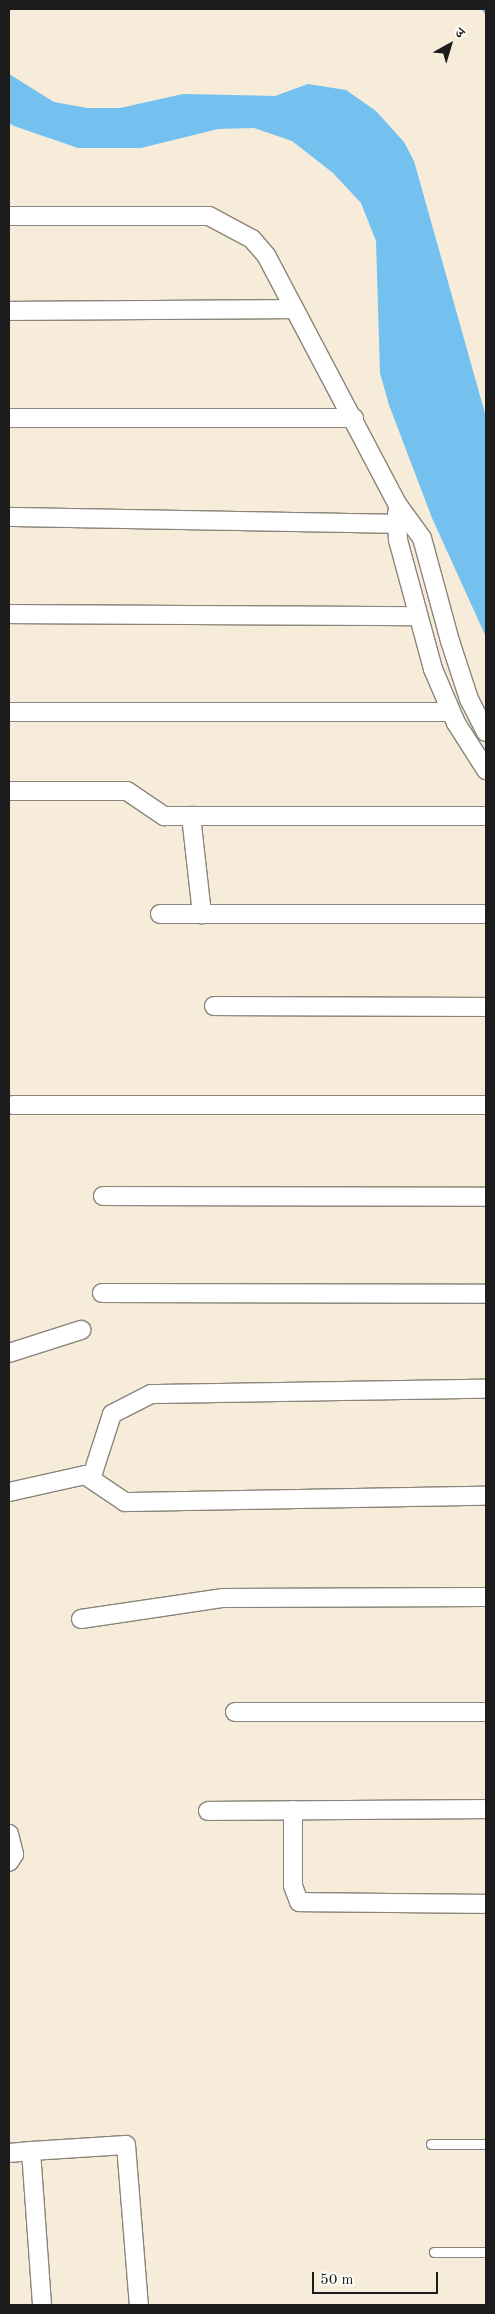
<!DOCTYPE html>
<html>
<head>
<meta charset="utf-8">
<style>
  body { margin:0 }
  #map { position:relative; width:495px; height:2314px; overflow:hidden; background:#f7ecd9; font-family:"Old Standard TT","Noto Serif Devanagari",serif }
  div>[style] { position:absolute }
  .water>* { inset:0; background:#74c0ee }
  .stream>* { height:5px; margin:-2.5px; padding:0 2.5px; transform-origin:2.5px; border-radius:2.5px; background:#74c0ee }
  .roads { filter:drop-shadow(1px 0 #8a847a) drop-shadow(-1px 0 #8a847a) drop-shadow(0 1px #8a847a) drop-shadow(0 -1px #8a847a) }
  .service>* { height:9px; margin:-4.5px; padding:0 4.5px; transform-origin:4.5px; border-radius:4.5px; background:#fff }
  .minor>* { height:18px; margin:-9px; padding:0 9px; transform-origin:9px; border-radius:9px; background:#fff }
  span { translate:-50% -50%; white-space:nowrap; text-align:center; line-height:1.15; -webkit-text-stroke:4px #fdfcf7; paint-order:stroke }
  .frame { position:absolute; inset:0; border:10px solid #1c1c1c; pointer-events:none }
  .north { position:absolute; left:425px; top:20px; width:50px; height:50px; -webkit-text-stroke:4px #fdfcf7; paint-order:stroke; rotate:39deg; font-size:14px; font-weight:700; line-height:20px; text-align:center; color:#1c1c1c }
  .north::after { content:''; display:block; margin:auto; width:18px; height:22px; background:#1c1c1c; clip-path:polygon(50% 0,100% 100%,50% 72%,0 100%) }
  .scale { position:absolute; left:312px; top:2272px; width:126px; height:22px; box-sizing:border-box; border:2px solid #1c1c1c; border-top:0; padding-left:6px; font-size:15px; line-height:18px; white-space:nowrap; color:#1c1c1c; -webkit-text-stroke:4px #fdfcf7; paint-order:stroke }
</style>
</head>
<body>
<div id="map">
  <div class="water">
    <div style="clip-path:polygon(9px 74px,54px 102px,87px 108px,120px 108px,183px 94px,275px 96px,308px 84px,346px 90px,376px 111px,404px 142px,414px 161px,486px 417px,486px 637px,432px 518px,389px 405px,380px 373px,376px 241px,361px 203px,333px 173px,292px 141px,254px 128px,218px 129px,141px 148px,78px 148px,14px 126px,9px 123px)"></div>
  </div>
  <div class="stream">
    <div style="left:484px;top:9px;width:3px;rotate:45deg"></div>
  </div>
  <div class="roads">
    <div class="service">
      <div style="left:431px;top:2144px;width:55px"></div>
      <div style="left:434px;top:2252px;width:52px"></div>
    </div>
    <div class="minor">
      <div style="left:9px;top:216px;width:200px"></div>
      <div style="left:209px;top:216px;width:49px;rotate:28.1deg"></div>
      <div style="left:252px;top:239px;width:21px;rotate:49deg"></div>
      <div style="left:266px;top:255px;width:283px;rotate:62.2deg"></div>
      <div style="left:398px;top:505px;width:41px;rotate:54deg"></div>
      <div style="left:422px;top:538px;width:107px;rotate:74.8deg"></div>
      <div style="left:450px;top:641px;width:61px;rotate:71.9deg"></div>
      <div style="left:469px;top:699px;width:37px;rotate:63deg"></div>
      <div style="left:9px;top:311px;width:285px;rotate:-0.4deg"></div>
      <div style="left:9px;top:418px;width:345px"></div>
      <div style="left:397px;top:513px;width:27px;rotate:88deg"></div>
      <div style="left:398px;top:540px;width:134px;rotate:74.8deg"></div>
      <div style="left:433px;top:669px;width:59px;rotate:66.9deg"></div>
      <div style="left:456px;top:723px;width:56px;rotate:57.4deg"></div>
      <div style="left:9px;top:517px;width:387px;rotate:1deg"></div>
      <div style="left:9px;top:614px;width:407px;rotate:0.3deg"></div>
      <div style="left:9px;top:712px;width:442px"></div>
      <div style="left:9px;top:791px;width:118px"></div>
      <div style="left:127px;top:791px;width:45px;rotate:34deg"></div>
      <div style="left:164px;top:816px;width:322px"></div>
      <div style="left:191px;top:816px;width:99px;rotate:83.6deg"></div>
      <div style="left:160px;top:914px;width:326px"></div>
      <div style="left:214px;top:1006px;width:272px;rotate:0.2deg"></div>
      <div style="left:13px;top:1105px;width:473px"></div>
      <div style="left:103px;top:1196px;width:383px;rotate:0.1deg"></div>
      <div style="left:102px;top:1293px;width:384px;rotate:0.1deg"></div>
      <div style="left:9px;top:1353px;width:76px;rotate:-17.7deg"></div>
      <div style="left:92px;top:1476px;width:65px;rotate:-72.1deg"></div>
      <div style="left:112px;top:1414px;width:44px;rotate:-27.1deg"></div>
      <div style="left:151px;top:1394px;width:335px;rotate:-0.9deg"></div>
      <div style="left:9px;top:1492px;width:78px;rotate:-12.6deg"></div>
      <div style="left:85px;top:1475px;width:48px;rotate:34deg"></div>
      <div style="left:125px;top:1502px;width:361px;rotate:-1deg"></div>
      <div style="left:81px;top:1619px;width:144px;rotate:-8.4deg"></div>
      <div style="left:223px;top:1598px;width:263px;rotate:-0.2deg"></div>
      <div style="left:235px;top:1712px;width:251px"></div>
      <div style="left:293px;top:1810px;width:76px;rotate:90deg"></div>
      <div style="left:293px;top:1886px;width:17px;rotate:69deg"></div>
      <div style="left:299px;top:1902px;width:187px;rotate:0.6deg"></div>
      <div style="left:208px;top:1811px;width:278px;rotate:-0.4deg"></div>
      <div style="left:9px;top:1834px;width:21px;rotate:76deg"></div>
      <div style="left:14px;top:1854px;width:9px;rotate:122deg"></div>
      <div style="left:31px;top:2151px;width:95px;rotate:-3.6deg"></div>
      <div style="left:126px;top:2145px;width:161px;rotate:85.4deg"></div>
      <div style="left:9px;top:2153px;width:22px;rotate:-5deg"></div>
      <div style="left:31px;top:2151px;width:154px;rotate:85.9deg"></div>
    </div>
  </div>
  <div class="frame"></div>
  <div class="north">उ</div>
  <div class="scale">50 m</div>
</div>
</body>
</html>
